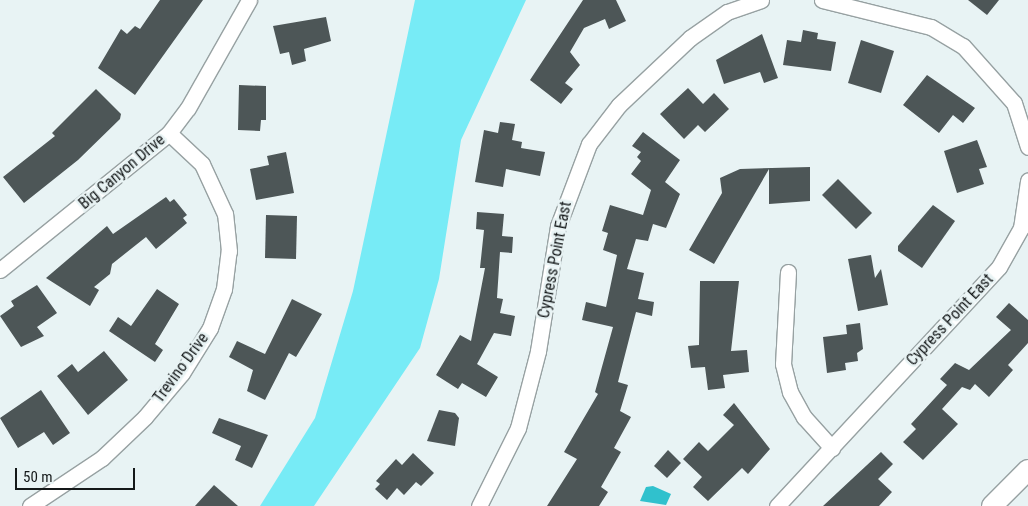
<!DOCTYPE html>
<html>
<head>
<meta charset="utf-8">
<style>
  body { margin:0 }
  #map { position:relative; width:1028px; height:506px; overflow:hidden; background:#e8f3f4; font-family:"Roboto Condensed",sans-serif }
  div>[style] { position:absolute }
  .green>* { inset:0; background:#77ebf6 }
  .water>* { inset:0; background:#30c1cd }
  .building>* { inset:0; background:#4d5657 }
  .roads { filter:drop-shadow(1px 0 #97a1a2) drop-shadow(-1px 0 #97a1a2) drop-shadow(0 1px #97a1a2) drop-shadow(0 -1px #97a1a2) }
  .minor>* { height:15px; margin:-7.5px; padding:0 7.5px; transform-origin:7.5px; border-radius:7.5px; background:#fff }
  .tertiary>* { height:20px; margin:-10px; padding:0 10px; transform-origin:10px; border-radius:10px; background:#fff }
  span { translate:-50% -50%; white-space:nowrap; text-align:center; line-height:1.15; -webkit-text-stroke:5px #e8f3f4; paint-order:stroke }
  .street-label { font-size:16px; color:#141819 }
  .scale { position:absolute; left:15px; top:468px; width:120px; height:22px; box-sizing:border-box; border:2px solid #141819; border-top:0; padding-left:6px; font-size:15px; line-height:18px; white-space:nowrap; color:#141819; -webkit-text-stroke:4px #e8f3f4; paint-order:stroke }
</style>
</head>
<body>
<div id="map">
  <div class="green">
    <div style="clip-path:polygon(415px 0,526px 0,461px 140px,439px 279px,420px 348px,314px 506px,260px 506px,315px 418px,353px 291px)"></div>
  </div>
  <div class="water">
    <div style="clip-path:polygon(653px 486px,671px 494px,666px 505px,640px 501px,646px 487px)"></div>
  </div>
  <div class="building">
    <div style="clip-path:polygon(160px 0,203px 0,135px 95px,98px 68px,121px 29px,127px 34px,135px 26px,140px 29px)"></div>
    <div style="clip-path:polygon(583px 0,616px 0,626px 21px,609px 29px,605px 19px,584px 28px,570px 52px,580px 65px,565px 83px,573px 89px,561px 104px,530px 80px)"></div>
    <div style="clip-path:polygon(968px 0,999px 0,987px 15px)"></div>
    <div style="clip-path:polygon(326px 17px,331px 41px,304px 49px,306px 61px,292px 65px,289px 52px,280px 54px,273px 26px)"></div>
    <div style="clip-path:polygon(803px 30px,818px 33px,817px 39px,836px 42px,831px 71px,783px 65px,787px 40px,801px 42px)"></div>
    <div style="clip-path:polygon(762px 34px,778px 78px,764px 83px,760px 72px,724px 84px,716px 60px)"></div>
    <div style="clip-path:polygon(861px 40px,894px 51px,881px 93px,848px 83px)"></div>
    <div style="clip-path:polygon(927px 75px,975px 108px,963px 123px,953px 115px,939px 133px,903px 105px)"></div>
    <div style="clip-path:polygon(239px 85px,266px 86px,266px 120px,261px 120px,260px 131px,238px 130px)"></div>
    <div style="clip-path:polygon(688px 88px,703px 104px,714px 93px,729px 109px,705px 132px,698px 125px,684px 139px,660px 114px)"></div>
    <div style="clip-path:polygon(96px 89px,121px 114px,120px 119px,78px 160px,24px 203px,3px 177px,55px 136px,52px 133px)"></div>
    <div style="clip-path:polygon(500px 122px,515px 124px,512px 140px,522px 142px,521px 148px,545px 152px,540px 176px,506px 169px,503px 187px,475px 182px,484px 130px,498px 133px)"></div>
    <div style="clip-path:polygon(643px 132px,680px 160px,665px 182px,680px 194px,666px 228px,653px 224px,648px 241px,636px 239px,627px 269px,644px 273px,638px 299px,654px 302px,652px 316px,636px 312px,618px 382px,628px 385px,620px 411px,631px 417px,614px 448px,621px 452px,601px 487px,608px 492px,599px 506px,547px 506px,577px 459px,564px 452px,598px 394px,595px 392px,613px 327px,582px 320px,586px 302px,606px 307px,617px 255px,603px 250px,608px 233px,602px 231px,610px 205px,643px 215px,651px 190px,631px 174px,641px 161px,637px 157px,641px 152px,632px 146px)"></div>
    <div style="clip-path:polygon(977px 140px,987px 167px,979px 169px,984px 184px,957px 193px,944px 151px)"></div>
    <div style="clip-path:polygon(286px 152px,294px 193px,256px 200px,250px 169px,269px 165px,267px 156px)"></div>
    <div style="clip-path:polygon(810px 167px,810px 201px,769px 204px,769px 169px,714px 264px,689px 250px,722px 193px,720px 178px,740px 169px)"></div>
    <div style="clip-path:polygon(838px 179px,872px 213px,856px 229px,822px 195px)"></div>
    <div style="clip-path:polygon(166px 197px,170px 202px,174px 199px,187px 215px,183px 218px,187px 223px,156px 249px,146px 237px,112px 264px,110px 274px,94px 287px,99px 290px,90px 306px,46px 278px,107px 226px,113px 234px)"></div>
    <div style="clip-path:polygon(933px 205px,955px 221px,922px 268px,898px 251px,898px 246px)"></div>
    <div style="clip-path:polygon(477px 212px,504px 214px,502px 236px,513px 237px,512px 253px,500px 252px,497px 298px,503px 299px,500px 313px,515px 316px,511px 336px,494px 333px,477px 364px,498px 377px,486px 397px,462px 383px,458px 389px,436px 375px,460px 335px,471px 341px,485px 268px,480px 268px,484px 230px,476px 229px)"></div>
    <div style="clip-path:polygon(266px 215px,297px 216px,296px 259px,265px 258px)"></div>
    <div style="clip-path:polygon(871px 255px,875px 278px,881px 269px,888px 305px,858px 311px,848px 259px)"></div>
    <div style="clip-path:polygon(700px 281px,739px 281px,731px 351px,747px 350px,749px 372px,723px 375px,725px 388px,708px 390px,705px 367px,691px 368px,688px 346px,699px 345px)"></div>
    <div style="clip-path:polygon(37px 285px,57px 313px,37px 327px,44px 336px,21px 347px,0 316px,14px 306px,11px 301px)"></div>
    <div style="clip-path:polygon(157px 289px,179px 304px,155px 344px,163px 350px,155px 362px,109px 331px,118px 317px,131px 326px)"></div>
    <div style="clip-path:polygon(292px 299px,322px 314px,296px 357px,289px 353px,265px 400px,247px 391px,253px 370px,229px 357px,237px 341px,265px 354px)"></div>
    <div style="clip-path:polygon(1009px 303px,1028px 320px,1028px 343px,1008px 365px,1013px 370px,989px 397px,975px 384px,970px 390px,962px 387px,942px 409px,958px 424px,923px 460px,903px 442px,916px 429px,911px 424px,947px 385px,940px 379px,955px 363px,969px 370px,1011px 330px,996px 317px)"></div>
    <div style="clip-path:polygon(860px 323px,863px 349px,857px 353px,858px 361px,845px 363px,846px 370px,827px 373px,823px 337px,847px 334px,846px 325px)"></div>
    <div style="clip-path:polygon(104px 351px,128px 380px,88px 415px,57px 376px,72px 364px,78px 372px)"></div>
    <div style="clip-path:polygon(41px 390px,70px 433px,53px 445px,44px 432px,18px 448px,0 418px)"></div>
    <div style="clip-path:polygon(734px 403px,770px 449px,748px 474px,742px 468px,708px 501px,693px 487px,702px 477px,683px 459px,699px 442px,708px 451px,734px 425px,723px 415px)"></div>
    <div style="clip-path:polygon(439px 410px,455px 413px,459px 418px,455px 446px,427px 441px)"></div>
    <div style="clip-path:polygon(219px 418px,268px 435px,252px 468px,235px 460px,241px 446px,212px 433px)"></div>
    <div style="clip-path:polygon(668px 450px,681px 463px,667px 478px,654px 466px)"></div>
    <div style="clip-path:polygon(881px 452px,893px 464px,878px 479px,892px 492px,879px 506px,823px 506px)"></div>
    <div style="clip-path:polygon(413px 453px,434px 473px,421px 486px,416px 482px,404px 495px,397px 488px,387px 500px,375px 489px,380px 484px,376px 481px,396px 459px,402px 465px)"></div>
    <div style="clip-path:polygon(214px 485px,238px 506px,195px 506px)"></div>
  </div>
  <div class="roads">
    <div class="minor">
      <div style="left:822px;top:0;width:112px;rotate:13.9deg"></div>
      <div style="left:931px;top:27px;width:37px;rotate:31deg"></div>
      <div style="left:963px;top:46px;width:76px;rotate:48.2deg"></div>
      <div style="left:1014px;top:103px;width:46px;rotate:72.3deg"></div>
      <div style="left:0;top:270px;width:218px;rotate:-39deg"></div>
      <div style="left:169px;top:133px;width:31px;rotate:-53deg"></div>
      <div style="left:188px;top:108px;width:124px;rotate:-60.5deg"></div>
      <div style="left:788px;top:272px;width:92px;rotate:93.1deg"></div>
      <div style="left:783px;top:364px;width:29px;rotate:76deg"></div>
      <div style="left:790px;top:392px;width:29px;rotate:61deg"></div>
      <div style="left:804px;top:417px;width:42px;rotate:47.9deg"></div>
      <div style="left:30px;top:506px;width:87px;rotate:-33.7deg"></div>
      <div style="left:102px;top:458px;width:59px;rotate:-43.6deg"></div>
      <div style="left:145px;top:417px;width:57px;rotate:-49.9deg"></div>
      <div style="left:182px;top:373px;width:53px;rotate:-58.1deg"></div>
      <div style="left:210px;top:328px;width:41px;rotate:-70.3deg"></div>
      <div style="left:224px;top:289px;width:38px;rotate:-83deg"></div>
      <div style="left:229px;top:251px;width:37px;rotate:-96deg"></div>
      <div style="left:225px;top:214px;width:55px;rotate:-114.7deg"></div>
      <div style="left:202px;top:164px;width:45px;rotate:-136.8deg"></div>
      <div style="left:479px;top:506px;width:87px;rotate:-63.4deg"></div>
      <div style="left:518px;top:428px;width:80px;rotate:-75.4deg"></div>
      <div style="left:538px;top:351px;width:127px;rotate:-80.9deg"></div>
      <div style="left:558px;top:226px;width:88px;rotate:-69.3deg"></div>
      <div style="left:589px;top:144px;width:49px;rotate:-52.4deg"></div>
      <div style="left:619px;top:105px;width:98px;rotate:-43.3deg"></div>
      <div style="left:690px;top:38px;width:45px;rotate:-35.1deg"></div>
      <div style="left:727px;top:12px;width:36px;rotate:-19deg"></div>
      <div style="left:777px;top:506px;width:326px;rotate:-47.1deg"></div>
      <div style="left:999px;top:267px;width:45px;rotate:-60.6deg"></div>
      <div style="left:1021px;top:228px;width:48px;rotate:-81.5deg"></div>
    </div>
    <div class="tertiary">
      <div style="left:992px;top:506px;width:51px;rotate:-45deg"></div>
    </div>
  </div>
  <div class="street-label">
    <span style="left:122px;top:172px;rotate:-40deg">Big Canyon Drive</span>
    <span style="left:555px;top:260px;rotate:-79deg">Cypress Point East</span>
    <span style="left:950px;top:320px;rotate:-47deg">Cypress Point East</span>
    <span style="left:181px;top:368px;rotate:-54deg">Trevino Drive</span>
  </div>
  <div class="scale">50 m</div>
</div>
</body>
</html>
